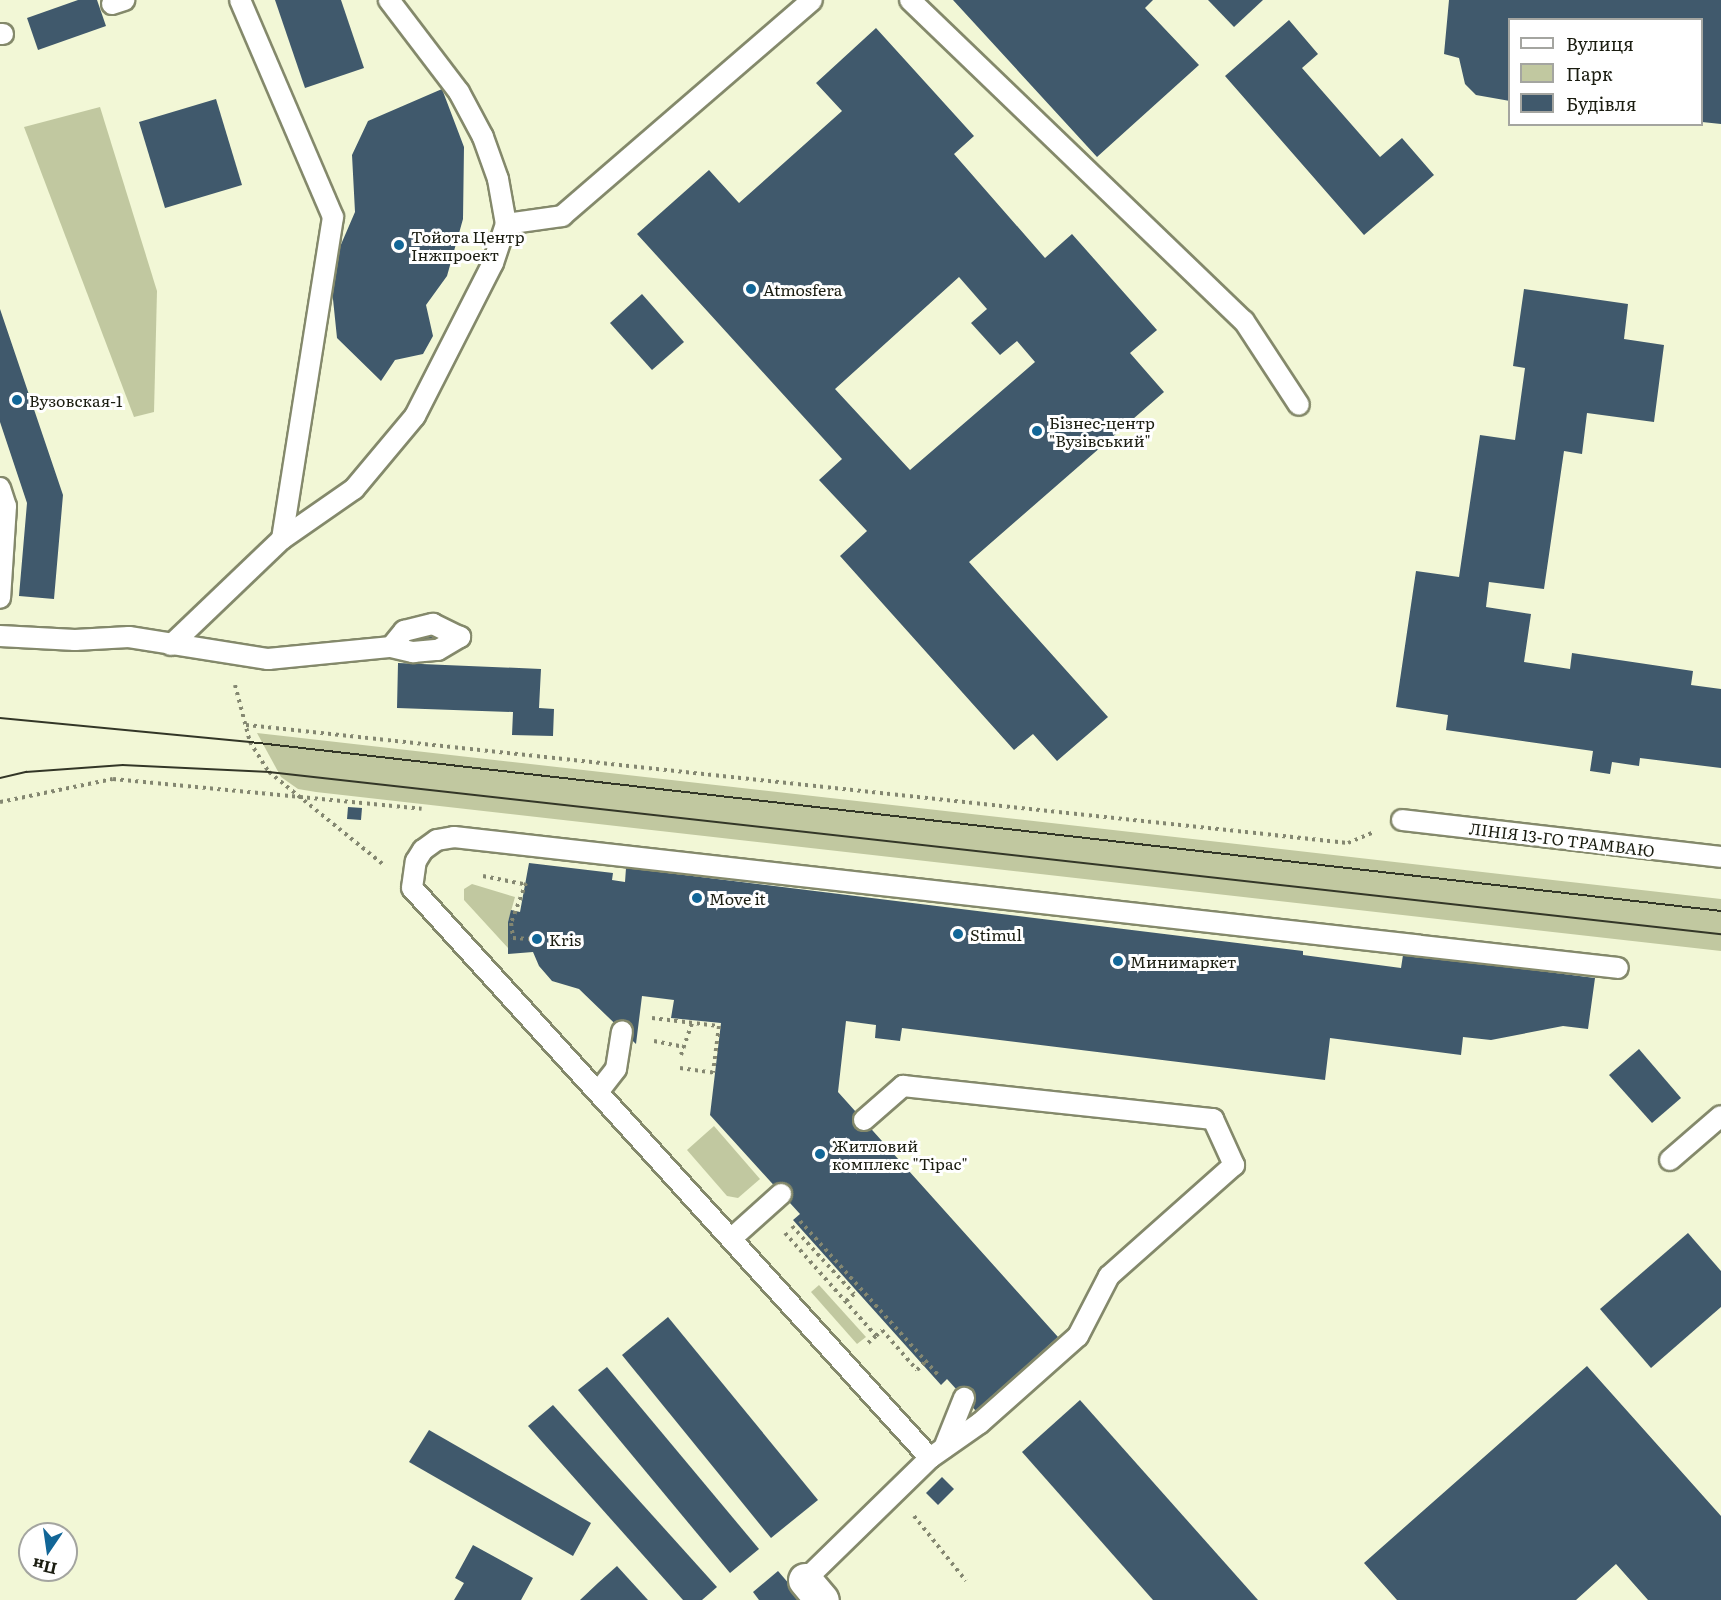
<!DOCTYPE html>
<html>
<head>
<meta charset="utf-8">
<style>
  body { margin:0 }
  #map { position:relative; width:1721px; height:1600px; overflow:hidden; background:#f2f7d6; font-family:Literata,serif }
  div>[style] { position:absolute }
  .green>* { inset:0; background:#c1c8a0 }
  .building>* { inset:0; background:#40596c }
  .path>* { height:4px; margin-top:-2px; transform-origin:0; background:repeating-linear-gradient(90deg,#848771 0 3px,transparent 0 7.5px) }
  .roads { filter:drop-shadow(2px 0 #84896b) drop-shadow(-2px 0 #84896b) drop-shadow(0 2px #84896b) drop-shadow(0 -2px #84896b) }
  .lane>* { height:20px; margin:-10px; padding:0 10px; transform-origin:10px; border-radius:10px; background:#fff }
  .street>* { height:33px; margin:-16.5px; padding:0 16.5px; transform-origin:16.5px; border-radius:16.5px; background:#fff }
  .tram>* { height:1.5px; margin:-0.75px; padding:0 0.75px; transform-origin:0.75px; border-radius:0.75px; background:#333627 }
  .dots>* { width:16px; height:16px; translate:-50% -50%; box-sizing:border-box; border:3px solid #fff; border-radius:50% }
  span { translate:-50% -50%; white-space:nowrap; text-align:center; line-height:1.15; -webkit-text-stroke:6px #fff; paint-order:stroke }
  .poi-label { font-size:16px; color:#1b1d11 }
  .left { translate:0 -50%; text-align:left }
  .street-label { font-size:16px; color:#1b1d11 }
  .legend { position:absolute; left:1508px; top:18px; width:195px; height:108px; box-sizing:border-box; background:#fff; border:2px solid #a4a5a0; margin:0; padding:8px 10px; list-style:none; font-size:18px; color:#1b1d11 }
  .legend li { display:flex; align-items:center; gap:12px; height:30px }
  .legend b { width:30px; border:2px solid #a4a5a0 }
  .north { position:absolute; left:18px; top:1522px; width:60px; height:60px; box-sizing:border-box; background:#fff; border:2px solid #a4a5a0; border-radius:50%; rotate:193deg; font-size:16px; font-weight:700; line-height:24px; text-align:center; color:#1b1d11 }
  .north::after { content:''; display:block; margin:auto; width:21px; height:27px; background:#126697; clip-path:polygon(50% 0,100% 100%,50% 72%,0 100%) }
</style>
</head>
<body>
<div id="map">
  <div class="green">
    <div style="clip-path:polygon(100px 107px,157px 291px,154px 412px,134px 417px,24px 127px)"></div>
    <div style="clip-path:polygon(257px 733px,1721px 899px,1721px 951px,316px 792px,298px 789px,281px 777px)"></div>
    <div style="clip-path:polygon(472px 884px,515px 897px,508px 922px,508px 948px,464px 900px,464px 889px)"></div>
    <div style="clip-path:polygon(714px 1126px,760px 1179px,738px 1198px,727px 1196px,687px 1150px)"></div>
    <div style="clip-path:polygon(819px 1285px,866px 1337px,857px 1344px,811px 1292px)"></div>
  </div>
  <div class="building">
    <div style="clip-path:polygon(78px 0,97px 0,106px 26px,38px 50px,27px 18px)"></div>
    <div style="clip-path:polygon(275px 0,341px 0,364px 68px,305px 88px)"></div>
    <div style="clip-path:polygon(953px 0,1153px 0,1145px 8px,1199px 65px,1097px 157px)"></div>
    <div style="clip-path:polygon(1208px 0,1263px 0,1234px 27px)"></div>
    <div style="clip-path:polygon(1449px 0,1721px 0,1721px 124px,1702px 122px,1702px 20px,1510px 20px,1510px 101px,1476px 95px,1465px 84px,1459px 58px,1444px 54px)"></div>
    <div style="clip-path:polygon(1289px 20px,1318px 54px,1302px 68px,1380px 157px,1402px 138px,1434px 175px,1364px 235px,1225px 76px)"></div>
    <div style="clip-path:polygon(evenodd,876px 28px,974px 136px,954px 154px,1045px 258px,1072px 234px,1157px 330px,1130px 353px,1164px 392px,969px 562px,1108px 717px,1057px 761px,1033px 734px,1014px 750px,840px 556px,867px 531px,819px 480px,842px 459px,637px 234px,709px 170px,739px 203px,842px 111px,816px 83px,876px 28px,959px 277px,987px 309px,971px 323px,1000px 355px,1017px 341px,1035px 362px,910px 470px,835px 389px,959px 277px)"></div>
    <div style="clip-path:polygon(442px 89px,464px 147px,463px 219px,447px 276px,426px 305px,433px 336px,423px 354px,395px 360px,381px 381px,337px 338px,330px 270px,355px 212px,352px 155px,368px 121px)"></div>
    <div style="clip-path:polygon(216px 99px,242px 185px,165px 208px,139px 122px)"></div>
    <div style="clip-path:polygon(1524px 289px,1628px 304px,1624px 339px,1664px 345px,1654px 422px,1587px 413px,1582px 454px,1564px 451px,1544px 589px,1489px 582px,1486px 607px,1531px 614px,1524px 662px,1570px 669px,1572px 653px,1693px 671px,1691px 685px,1721px 689px,1721px 768px,1640px 758px,1639px 766px,1612px 762px,1610px 774px,1590px 771px,1593px 751px,1446px 730px,1448px 715px,1396px 707px,1416px 571px,1459px 577px,1480px 435px,1515px 440px,1525px 368px,1513px 366px)"></div>
    <div style="clip-path:polygon(642px 294px,684px 342px,652px 370px,610px 323px)"></div>
    <div style="clip-path:polygon(0 309px,63px 495px,54px 599px,19px 596px,27px 503px,0 422px)"></div>
    <div style="clip-path:polygon(431px 628px,434px 644px,415px 648px,410px 633px)"></div>
    <div style="clip-path:polygon(398px 663px,541px 669px,539px 708px,554px 709px,553px 736px,512px 735px,513px 712px,397px 708px)"></div>
    <div style="clip-path:polygon(348px 807px,362px 808px,361px 820px,347px 819px)"></div>
    <div style="clip-path:polygon(529px 863px,613px 873px,612px 880px,625px 882px,626px 868px,635px 869px,1303px 951px,1303px 955px,1401px 968px,1403px 955px,1420px 958px,1438px 954px,1503px 961px,1524px 969px,1595px 978px,1588px 1029px,1563px 1026px,1491px 1040px,1463px 1037px,1461px 1055px,1330px 1038px,1325px 1080px,902px 1028px,900px 1041px,875px 1038px,876px 1025px,846px 1021px,838px 1092px,1058px 1337px,976px 1411px,947px 1379px,941px 1385px,793px 1220px,800px 1214px,710px 1115px,721px 1023px,671px 1018px,674px 1000px,642px 996px,636px 1044px,579px 989px,552px 981px,539px 966px,533px 952px,508px 954px,508px 922px,511px 910px,520px 912px)"></div>
    <div style="clip-path:polygon(1639px 1049px,1681px 1098px,1652px 1123px,1609px 1075px)"></div>
    <div style="clip-path:polygon(1688px 1233px,1721px 1271px,1721px 1307px,1651px 1368px,1600px 1309px)"></div>
    <div style="clip-path:polygon(668px 1317px,818px 1500px,771px 1538px,622px 1355px)"></div>
    <div style="clip-path:polygon(1587px 1366px,1721px 1516px,1721px 1600px,1648px 1600px,1616px 1564px,1576px 1600px,1397px 1600px,1364px 1563px)"></div>
    <div style="clip-path:polygon(607px 1367px,759px 1549px,730px 1573px,578px 1390px)"></div>
    <div style="clip-path:polygon(1080px 1400px,1258px 1600px,1153px 1600px,1022px 1452px)"></div>
    <div style="clip-path:polygon(553px 1405px,717px 1587px,702px 1600px,683px 1600px,528px 1426px)"></div>
    <div style="clip-path:polygon(429px 1430px,591px 1523px,573px 1556px,409px 1462px)"></div>
    <div style="clip-path:polygon(942px 1477px,954px 1489px,938px 1505px,926px 1493px)"></div>
    <div style="clip-path:polygon(473px 1545px,533px 1578px,521px 1600px,454px 1600px,464px 1583px,455px 1578px)"></div>
    <div style="clip-path:polygon(617px 1566px,648px 1600px,580px 1600px,598px 1583px)"></div>
    <div style="clip-path:polygon(778px 1571px,803px 1600px,759px 1600px,753px 1592px)"></div>
  </div>
  <div class="path">
    <div style="left:235px;top:685px;width:59px;rotate:75.3deg"></div>
    <div style="left:250px;top:742px;width:36px;rotate:58deg"></div>
    <div style="left:269px;top:772px;width:148px;rotate:39deg"></div>
    <div style="left:246px;top:725px;width:1108px;rotate:6.11deg"></div>
    <div style="left:1348px;top:843px;width:28px;rotate:-23deg"></div>
    <div style="left:0;top:802px;width:115px;rotate:-11.5deg"></div>
    <div style="left:113px;top:779px;width:310px;rotate:5.5deg"></div>
    <div style="left:483px;top:876px;width:41px;rotate:11.3deg"></div>
    <div style="left:526px;top:883px;width:43px;rotate:110.6deg"></div>
    <div style="left:511px;top:923px;width:15px;rotate:82deg"></div>
    <div style="left:513px;top:938px;width:18px;rotate:3deg"></div>
    <div style="left:652px;top:1018px;width:67px;rotate:6.8deg"></div>
    <div style="left:719px;top:1026px;width:47px;rotate:97.3deg"></div>
    <div style="left:654px;top:1041px;width:31px;rotate:11deg"></div>
    <div style="left:681px;top:1055px;width:34px;rotate:-71deg"></div>
    <div style="left:680px;top:1068px;width:35px;rotate:8deg"></div>
    <div style="left:800px;top:1221px;width:208px;rotate:48.1deg"></div>
    <div style="left:792px;top:1226px;width:92px;rotate:47.6deg"></div>
    <div style="left:854px;top:1294px;width:12px;rotate:138deg"></div>
    <div style="left:785px;top:1233px;width:137px;rotate:48.5deg"></div>
    <div style="left:876px;top:1336px;width:11px;rotate:139deg"></div>
    <div style="left:876px;top:1336px;width:8px;rotate:-45deg"></div>
    <div style="left:882px;top:1330px;width:53px;rotate:48.8deg"></div>
    <div style="left:917px;top:1370px;width:13px;rotate:-45deg"></div>
    <div style="left:914px;top:1516px;width:83px;rotate:51.3deg"></div>
  </div>
  <div class="roads">
    <div class="lane">
      <div style="left:240px;top:0;width:236px;rotate:66.8deg"></div>
      <div style="left:333px;top:217px;width:326px;rotate:99deg"></div>
      <div style="left:910px;top:0;width:463px;rotate:43.9deg"></div>
      <div style="left:1244px;top:321px;width:100px;rotate:56.8deg"></div>
      <div style="left:112px;top:4px;width:13px;rotate:-18deg"></div>
      <div style="left:0;top:34px;width:3px"></div>
      <div style="left:506px;top:224px;width:57px;rotate:-8.1deg"></div>
      <div style="left:562px;top:216px;width:330px;rotate:-40.8deg"></div>
      <div style="left:0;top:488px;width:19px;rotate:72deg"></div>
      <div style="left:6px;top:506px;width:92px;rotate:93.7deg"></div>
      <div style="left:0;top:636px;width:75px;rotate:3.1deg"></div>
      <div style="left:75px;top:640px;width:54px;rotate:-3.2deg"></div>
      <div style="left:129px;top:637px;width:141px;rotate:9deg"></div>
      <div style="left:268px;top:659px;width:124px;rotate:-5.6deg"></div>
      <div style="left:391px;top:647px;width:23px;rotate:13deg"></div>
      <div style="left:413px;top:652px;width:25px;rotate:-5deg"></div>
      <div style="left:438px;top:650px;width:26px;rotate:-31deg"></div>
      <div style="left:171px;top:645px;width:153px;rotate:-43.7deg"></div>
      <div style="left:282px;top:539px;width:88px;rotate:-34.8deg"></div>
      <div style="left:354px;top:489px;width:95px;rotate:-50.1deg"></div>
      <div style="left:415px;top:416px;width:172px;rotate:-63deg"></div>
      <div style="left:493px;top:263px;width:41px;rotate:-71.6deg"></div>
      <div style="left:506px;top:224px;width:46px;rotate:-100.1deg"></div>
      <div style="left:498px;top:179px;width:45px;rotate:-109.7deg"></div>
      <div style="left:483px;top:137px;width:51px;rotate:-118.1deg"></div>
      <div style="left:459px;top:92px;width:116px;rotate:-127.3deg"></div>
      <div style="left:391px;top:647px;width:21px;rotate:-51deg"></div>
      <div style="left:404px;top:631px;width:30px;rotate:-14deg"></div>
      <div style="left:433px;top:624px;width:30px;rotate:26deg"></div>
      <div style="left:1402px;top:820px;width:321px;rotate:6.6deg"></div>
      <div style="left:598px;top:1092px;width:29px;rotate:-52deg"></div>
      <div style="left:616px;top:1069px;width:38px;rotate:-81deg"></div>
      <div style="left:864px;top:1120px;width:52px;rotate:-41.1deg"></div>
      <div style="left:903px;top:1086px;width:312px;rotate:6.1deg"></div>
      <div style="left:1213px;top:1119px;width:51px;rotate:65.5deg"></div>
      <div style="left:1234px;top:1165px;width:167px;rotate:138.4deg"></div>
      <div style="left:1109px;top:1276px;width:68px;rotate:117.3deg"></div>
      <div style="left:1078px;top:1336px;width:131px;rotate:138.4deg"></div>
      <div style="left:980px;top:1423px;width:61px;rotate:145deg"></div>
      <div style="left:1670px;top:1160px;width:67px;rotate:-40.8deg"></div>
      <div style="left:732px;top:1238px;width:66px;rotate:-41.9deg"></div>
      <div style="left:944px;top:1448px;width:54px;rotate:-68.2deg"></div>
      <div style="left:805px;top:1580px;width:175px;rotate:-44.3deg"></div>
      <div style="left:930px;top:1458px;width:770px;rotate:-132.26deg"></div>
      <div style="left:412px;top:888px;width:27px;rotate:-82deg"></div>
      <div style="left:416px;top:861px;width:13px;rotate:-58deg"></div>
      <div style="left:423px;top:850px;width:17px;rotate:-36deg"></div>
      <div style="left:437px;top:840px;width:17px;rotate:-10deg"></div>
      <div style="left:454px;top:837px;width:1171px;rotate:6.42deg"></div>
    </div>
    <div class="street">
      <div style="left:805px;top:1580px;width:26px;rotate:50deg"></div>
    </div>
  </div>
  <div class="tram">
    <div style="left:0;top:718px;width:251px;rotate:5.5deg"></div>
    <div style="left:250px;top:742px;width:1481px;rotate:6.55deg"></div>
    <div style="left:0;top:778px;width:27px;rotate:-13deg"></div>
    <div style="left:26px;top:772px;width:97px;rotate:-4.1deg"></div>
    <div style="left:123px;top:765px;width:146px;rotate:2.7deg"></div>
    <div style="left:269px;top:772px;width:1461px;rotate:6.37deg"></div>
  </div>
  <div class="dots">
    <div style="left:399px;top:245px;background:#126697"></div>
    <div style="left:751px;top:289px;background:#126697"></div>
    <div style="left:17px;top:400px;background:#126697"></div>
    <div style="left:1037px;top:431px;background:#126697"></div>
    <div style="left:697px;top:898px;background:#126697"></div>
    <div style="left:958px;top:934px;background:#126697"></div>
    <div style="left:537px;top:939px;background:#126697"></div>
    <div style="left:1118px;top:961px;background:#126697"></div>
    <div style="left:820px;top:1154px;background:#126697"></div>
  </div>
  <div class="poi-label">
    <span class="left" style="left:411px;top:245px">Тойота Центр<br>Інжпроект</span>
    <span class="left" style="left:763px;top:289px">Atmosfera</span>
    <span class="left" style="left:29px;top:400px">Вузовская-1</span>
    <span class="left" style="left:1049px;top:431px">Бізнес-центр<br>"Вузівський"</span>
    <span class="left" style="left:709px;top:898px">Move it</span>
    <span class="left" style="left:970px;top:934px">Stimul</span>
    <span class="left" style="left:549px;top:939px">Kris</span>
    <span class="left" style="left:1130px;top:961px">Минимаркет</span>
    <span class="left" style="left:832px;top:1154px">Житловий<br>комплекс "Тірас"</span>
  </div>
  <div class="street-label">
    <span style="left:1562px;top:839px;rotate:7deg">ЛІНІЯ 13-ГО ТРАМВАЮ</span>
  </div>
  <ul class="legend">
  <li><b style="height:8px;background:#fff"></b>Вулиця</li>
  <li><b style="height:16px;background:#c1c8a0"></b>Парк</li>
  <li><b style="height:16px;background:#40596c"></b>Будівля</li>
  </ul>
  <div class="north">Пн</div>
</div>
</body>
</html>
